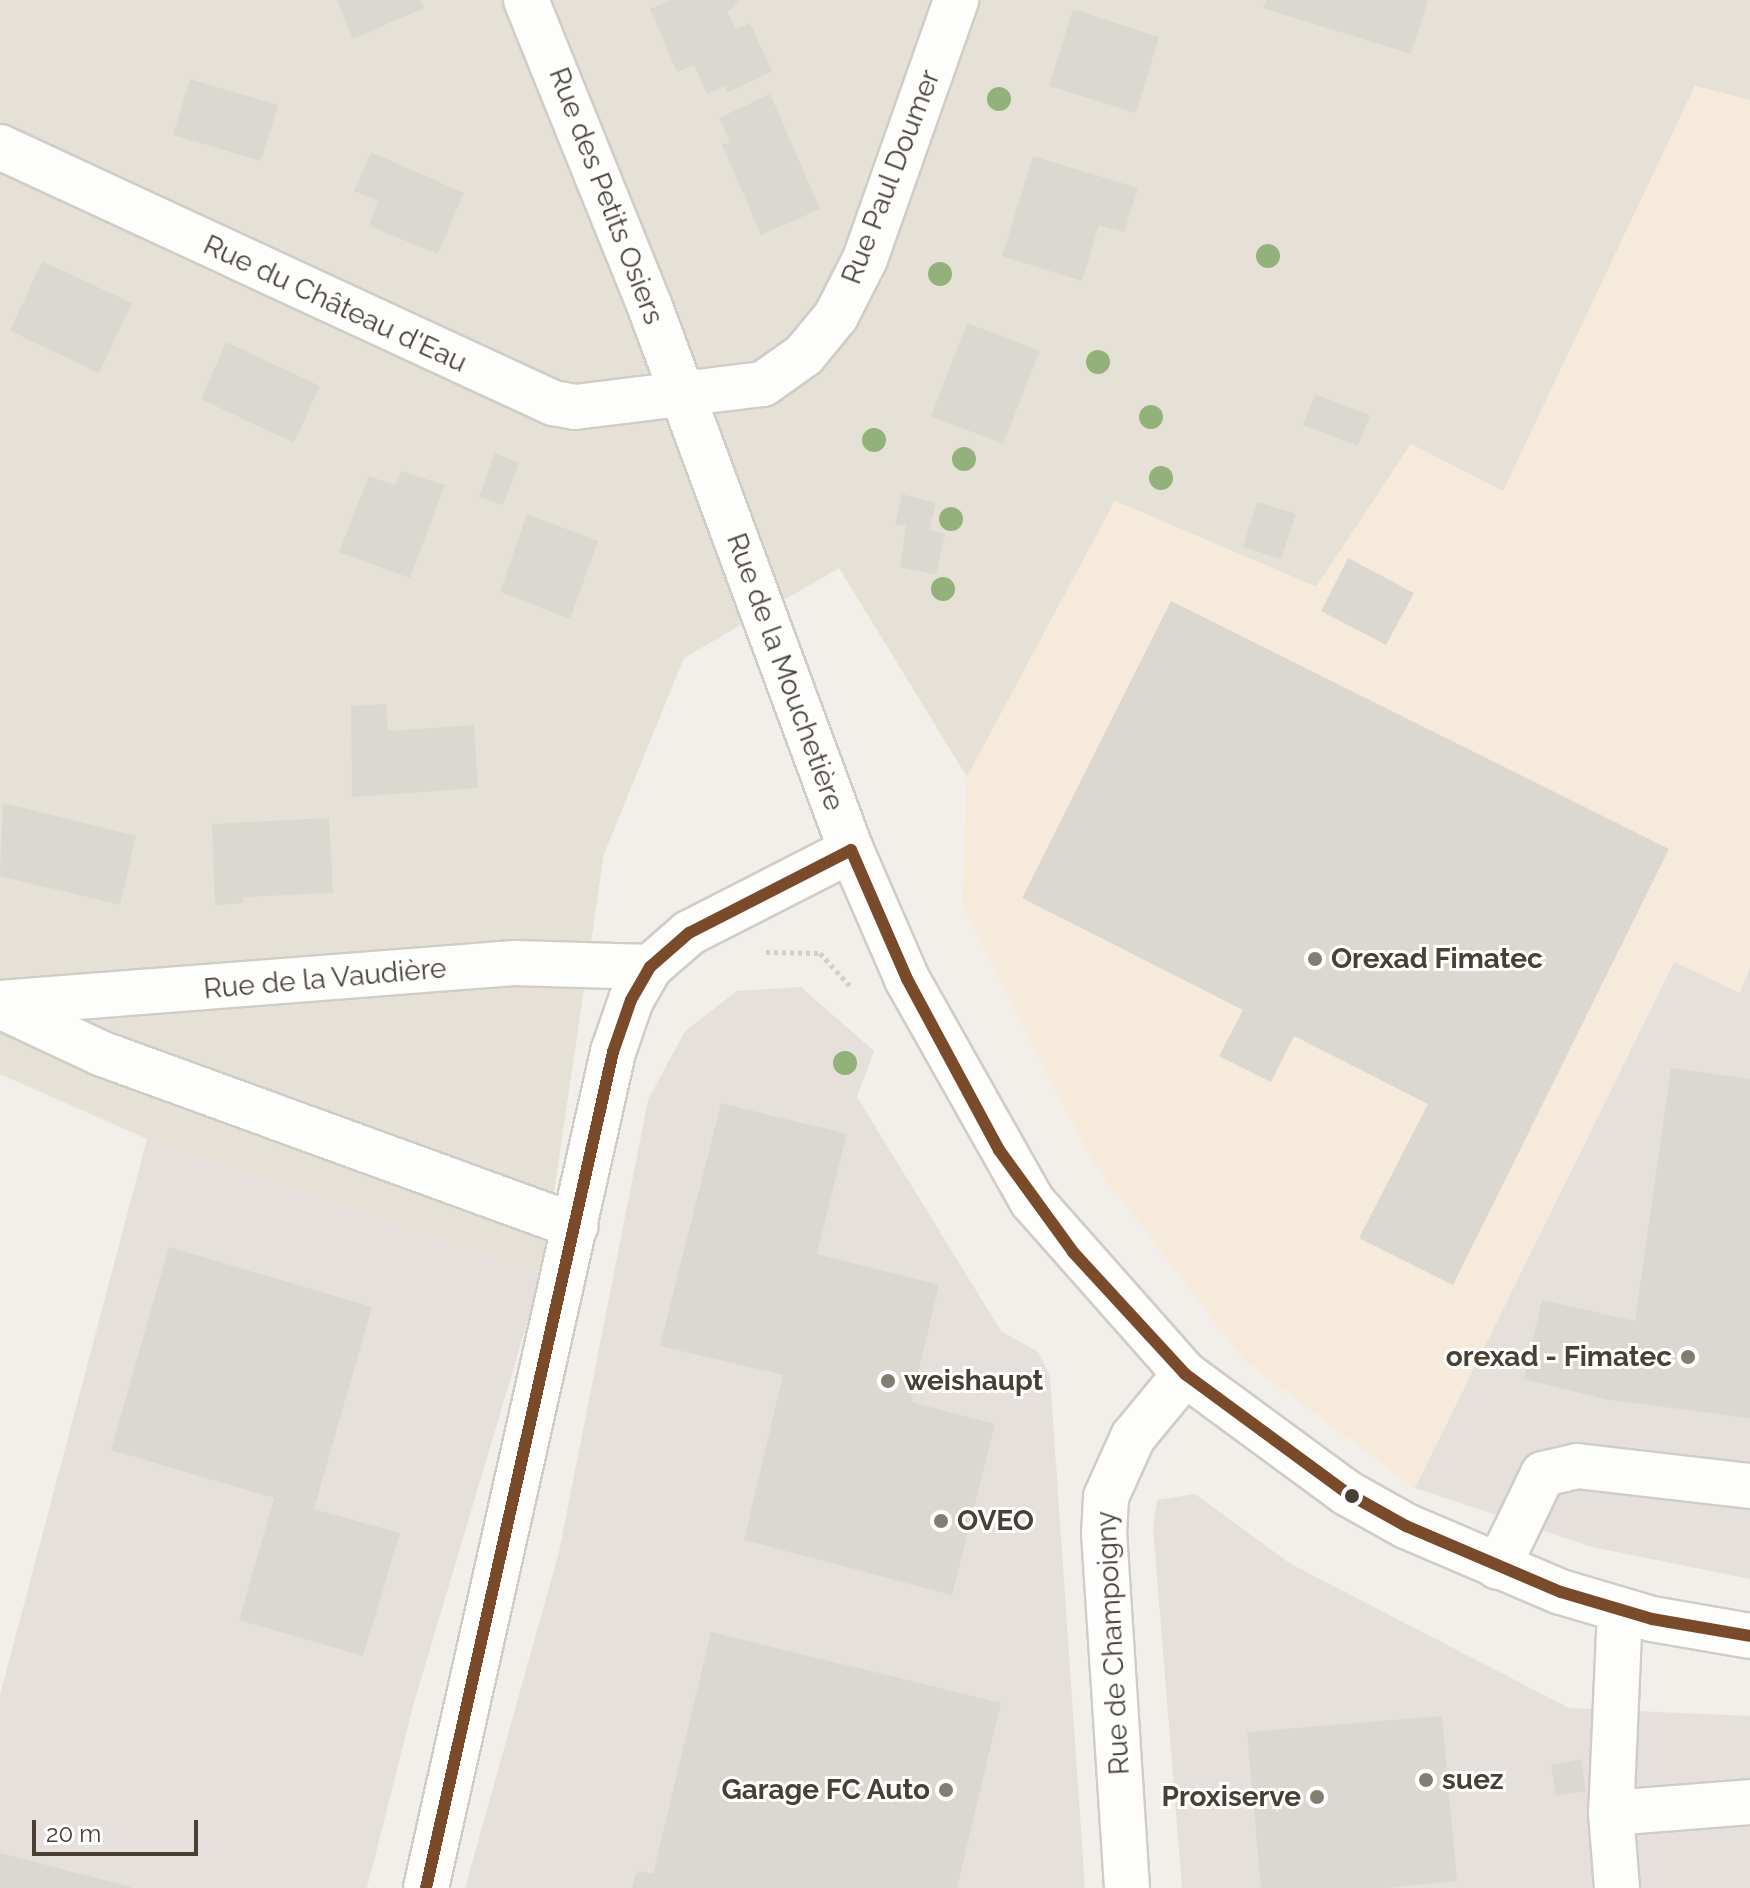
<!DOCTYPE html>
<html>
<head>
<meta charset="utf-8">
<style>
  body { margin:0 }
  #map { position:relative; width:1750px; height:1888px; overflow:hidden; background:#f2efea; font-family:Raleway,sans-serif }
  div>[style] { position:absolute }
  .residential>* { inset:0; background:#e6e1d6 }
  .commercial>* { inset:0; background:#f6ebdb }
  .industrial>* { inset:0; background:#e5e0db }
  .building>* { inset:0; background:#dbd8d2 }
  .path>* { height:5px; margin-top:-2.5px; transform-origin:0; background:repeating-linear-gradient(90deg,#d2cfc9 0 4px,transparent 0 8px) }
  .roads { filter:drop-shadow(2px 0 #d0ccc7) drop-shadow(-2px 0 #d0ccc7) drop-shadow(0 2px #d0ccc7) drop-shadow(0 -2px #d0ccc7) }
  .minor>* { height:44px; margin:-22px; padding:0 22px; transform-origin:22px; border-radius:22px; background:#fdfdfc }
  .bus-1>* { height:12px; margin:-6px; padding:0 6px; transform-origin:6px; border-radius:6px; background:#7a4b2a }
  .trees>* { width:24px; height:24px; margin:-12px; border-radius:50%; background:#93b27b }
  .dots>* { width:22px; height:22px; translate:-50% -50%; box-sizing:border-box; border:4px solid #fff; border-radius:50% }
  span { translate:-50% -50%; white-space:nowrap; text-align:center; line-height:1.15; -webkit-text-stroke:6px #fff; paint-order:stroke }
  .street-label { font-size:28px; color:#484034 }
  .poi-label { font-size:28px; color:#484034; font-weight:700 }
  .left { translate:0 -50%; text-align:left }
  .right { translate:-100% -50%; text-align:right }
  .scale { position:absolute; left:32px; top:1820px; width:166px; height:36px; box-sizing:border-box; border:4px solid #484034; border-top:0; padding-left:10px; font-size:24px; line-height:28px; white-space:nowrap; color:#484034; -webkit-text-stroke:6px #fff; paint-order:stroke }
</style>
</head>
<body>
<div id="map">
  <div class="residential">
    <div style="clip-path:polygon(0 0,1750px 0,1750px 100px,1695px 86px,1503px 492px,1411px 444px,1317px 587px,1115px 501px,967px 777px,839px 568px,684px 658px,604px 854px,542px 1273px,147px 1139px,0 1074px)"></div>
  </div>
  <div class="commercial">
    <div style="clip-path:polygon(1695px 86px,1750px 100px,1750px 967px,1740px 993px,1673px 962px,1415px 1488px,1245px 1361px,1092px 1161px,962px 905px,967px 777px,1115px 501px,1316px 587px,1411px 444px,1503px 491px)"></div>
  </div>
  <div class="industrial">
    <div style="clip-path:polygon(1674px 962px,1740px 993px,1750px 967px,1750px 1579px,1592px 1547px,1415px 1488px)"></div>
    <div style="clip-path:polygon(801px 987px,874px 1051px,857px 1097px,1001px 1331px,1038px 1352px,1050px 1376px,1085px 1888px,465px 1888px,559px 1552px,648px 1100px,685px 1031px,737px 991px)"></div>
    <div style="clip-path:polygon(147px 1139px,542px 1273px,413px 1706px,367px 1888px,0 1888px,0 1695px)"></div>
    <div style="clip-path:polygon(1195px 1494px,1291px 1564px,1569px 1708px,1750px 1716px,1750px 1888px,1182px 1888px,1153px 1528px,1157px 1500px)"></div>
  </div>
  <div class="building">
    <div style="clip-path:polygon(337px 0,421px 0,424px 8px,353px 39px)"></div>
    <div style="clip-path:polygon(671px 0,740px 0,727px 12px,736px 29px,750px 23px,772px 71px,727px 93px,724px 86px,707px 94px,694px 65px,677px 72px,650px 9px)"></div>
    <div style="clip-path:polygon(1266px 0,1428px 0,1411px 54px,1263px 8px)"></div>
    <div style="clip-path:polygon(1073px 9px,1159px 37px,1136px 113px,1049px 86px)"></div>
    <div style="clip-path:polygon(190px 79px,278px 105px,261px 161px,173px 135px)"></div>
    <div style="clip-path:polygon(770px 94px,820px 209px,761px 235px,722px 145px,730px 142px,719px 118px)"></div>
    <div style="clip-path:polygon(371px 152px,464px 193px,438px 254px,369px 226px,378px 201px,354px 191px)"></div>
    <div style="clip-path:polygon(1033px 156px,1138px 188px,1124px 232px,1099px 225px,1082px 281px,1002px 256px)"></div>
    <div style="clip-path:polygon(42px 261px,132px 303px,99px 373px,10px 331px)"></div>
    <div style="clip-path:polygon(967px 323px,1040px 351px,1003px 444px,931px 416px)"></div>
    <div style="clip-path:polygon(226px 342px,320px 386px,294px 443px,201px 399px)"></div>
    <div style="clip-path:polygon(1315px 394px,1370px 415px,1358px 446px,1303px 425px)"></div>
    <div style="clip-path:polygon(495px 453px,519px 463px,503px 505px,479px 497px)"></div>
    <div style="clip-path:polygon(401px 471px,445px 485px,410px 578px,339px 552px,369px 476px,395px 485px)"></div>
    <div style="clip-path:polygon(902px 494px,936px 503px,929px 530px,945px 534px,936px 575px,900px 567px,906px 526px,895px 524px)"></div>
    <div style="clip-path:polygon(1257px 502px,1296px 514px,1281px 559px,1243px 547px)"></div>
    <div style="clip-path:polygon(527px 514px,598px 541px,570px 619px,500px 592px)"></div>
    <div style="clip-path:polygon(1348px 558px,1414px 593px,1386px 645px,1321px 611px)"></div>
    <div style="clip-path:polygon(1171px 601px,1669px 849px,1453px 1285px,1359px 1238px,1428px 1104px,1294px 1036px,1271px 1082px,1219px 1056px,1243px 1010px,1022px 898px)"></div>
    <div style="clip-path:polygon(386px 704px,388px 731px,474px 725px,478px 788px,352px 797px,351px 706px)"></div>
    <div style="clip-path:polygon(3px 803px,136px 836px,120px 905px,0 876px)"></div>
    <div style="clip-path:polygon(329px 818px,333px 893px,243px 897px,244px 903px,215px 905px,212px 824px)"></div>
    <div style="clip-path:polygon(1671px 1068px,1750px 1079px,1750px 1418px,1609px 1400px,1524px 1379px,1542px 1300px,1635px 1321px)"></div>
    <div style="clip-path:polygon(721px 1103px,847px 1134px,817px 1254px,939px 1285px,911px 1402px,995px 1424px,952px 1595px,744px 1540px,783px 1375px,660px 1346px)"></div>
    <div style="clip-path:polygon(169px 1247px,372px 1307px,314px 1509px,400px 1533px,363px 1656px,239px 1620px,274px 1498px,111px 1450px)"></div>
    <div style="clip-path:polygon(711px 1632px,1001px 1703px,957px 1888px,632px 1888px,637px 1871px,653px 1874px)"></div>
    <div style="clip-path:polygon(1442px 1716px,1457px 1881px,1385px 1888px,1261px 1888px,1247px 1732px)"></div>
    <div style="clip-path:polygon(1581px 1759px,1586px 1791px,1556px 1796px,1551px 1765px)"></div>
    <div style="clip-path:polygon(0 1853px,131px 1887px,131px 1888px,0 1888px)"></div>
  </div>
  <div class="path">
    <div style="left:766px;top:952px;width:54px;rotate:1.1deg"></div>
    <div style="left:820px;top:953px;width:47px;rotate:47.6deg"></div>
  </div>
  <div class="roads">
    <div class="minor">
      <div style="left:526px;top:0;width:331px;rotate:68deg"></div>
      <div style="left:650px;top:307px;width:579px;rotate:69.69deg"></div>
      <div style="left:851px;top:850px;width:141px;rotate:66.5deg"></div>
      <div style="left:907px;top:979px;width:255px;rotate:60.6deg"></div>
      <div style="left:1032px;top:1201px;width:231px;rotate:48.5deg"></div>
      <div style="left:1185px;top:1374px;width:201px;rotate:36.3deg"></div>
      <div style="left:1347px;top:1493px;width:68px;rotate:29.2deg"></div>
      <div style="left:1406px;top:1526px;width:168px;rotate:23.1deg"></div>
      <div style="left:1561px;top:1592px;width:95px;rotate:16.5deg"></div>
      <div style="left:1652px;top:1619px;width:99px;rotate:9.8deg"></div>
      <div style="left:0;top:147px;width:609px;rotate:24.84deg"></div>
      <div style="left:553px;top:403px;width:22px;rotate:10deg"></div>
      <div style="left:575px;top:407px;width:189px;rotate:-7deg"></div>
      <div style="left:763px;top:384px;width:50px;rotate:-35.3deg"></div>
      <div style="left:804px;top:355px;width:50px;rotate:-50.6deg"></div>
      <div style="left:836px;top:316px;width:64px;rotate:-63deg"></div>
      <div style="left:865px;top:259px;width:275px;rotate:-70.6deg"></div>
      <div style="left:0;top:1003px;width:516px;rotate:-4.45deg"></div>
      <div style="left:514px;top:963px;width:136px;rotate:1.7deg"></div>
      <div style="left:2px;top:1007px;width:108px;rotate:25.1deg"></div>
      <div style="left:100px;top:1053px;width:506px;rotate:20.01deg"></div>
      <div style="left:1498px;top:1567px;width:103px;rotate:-64.2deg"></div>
      <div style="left:1543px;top:1474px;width:35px;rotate:-13deg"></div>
      <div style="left:1577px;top:1466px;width:174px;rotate:6.6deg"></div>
      <div style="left:1620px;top:1610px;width:203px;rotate:92.5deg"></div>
      <div style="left:1611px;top:1813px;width:139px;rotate:-4.5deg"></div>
      <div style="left:1611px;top:1813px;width:75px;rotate:85.4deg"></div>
      <div style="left:426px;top:1888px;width:857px;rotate:-77.39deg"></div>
      <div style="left:613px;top:1052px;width:55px;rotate:-70.9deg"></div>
      <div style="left:631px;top:1000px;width:38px;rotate:-60deg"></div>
      <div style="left:650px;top:967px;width:52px;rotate:-41.1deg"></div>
      <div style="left:689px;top:933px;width:182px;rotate:-27.1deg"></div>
      <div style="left:1127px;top:1888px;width:354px;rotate:-93.7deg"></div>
      <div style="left:1104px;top:1535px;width:38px;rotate:-87deg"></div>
      <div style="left:1106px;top:1497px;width:66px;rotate:-65.8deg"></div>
      <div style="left:1133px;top:1437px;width:82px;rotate:-50.5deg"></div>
    </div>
  </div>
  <div class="bus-1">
    <div style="left:851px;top:850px;width:141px;rotate:66.5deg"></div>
    <div style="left:907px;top:979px;width:194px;rotate:61.7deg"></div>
    <div style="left:999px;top:1150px;width:126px;rotate:54deg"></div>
    <div style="left:1073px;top:1252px;width:166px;rotate:47.4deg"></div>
    <div style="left:1185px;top:1374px;width:201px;rotate:36.3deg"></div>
    <div style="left:1347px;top:1493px;width:68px;rotate:29.2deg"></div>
    <div style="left:1406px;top:1526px;width:168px;rotate:23.1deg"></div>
    <div style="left:1561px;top:1592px;width:95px;rotate:16.5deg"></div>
    <div style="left:1652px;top:1619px;width:99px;rotate:9.8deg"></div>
    <div style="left:426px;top:1888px;width:857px;rotate:-77.39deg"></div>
    <div style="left:613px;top:1052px;width:55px;rotate:-70.9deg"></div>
    <div style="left:631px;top:1000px;width:38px;rotate:-60deg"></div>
    <div style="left:650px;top:967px;width:52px;rotate:-41.1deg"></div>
    <div style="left:689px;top:933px;width:182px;rotate:-27.1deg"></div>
  </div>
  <div class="trees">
    <div style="left:999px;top:99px"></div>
    <div style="left:1268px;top:256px"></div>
    <div style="left:940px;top:274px"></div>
    <div style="left:1098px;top:362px"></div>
    <div style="left:1151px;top:417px"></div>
    <div style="left:874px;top:440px"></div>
    <div style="left:964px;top:459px"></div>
    <div style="left:1161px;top:478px"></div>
    <div style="left:951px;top:519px"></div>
    <div style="left:943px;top:589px"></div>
    <div style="left:845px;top:1063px"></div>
  </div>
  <div class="dots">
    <div style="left:1315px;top:959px;background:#847d74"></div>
    <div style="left:1688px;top:1357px;background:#847d74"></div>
    <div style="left:888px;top:1381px;background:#847d74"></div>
    <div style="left:1352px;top:1496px;background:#484034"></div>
    <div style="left:941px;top:1521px;background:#847d74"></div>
    <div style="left:1426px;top:1780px;background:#847d74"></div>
    <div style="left:946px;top:1790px;background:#847d74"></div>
    <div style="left:1317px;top:1797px;background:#847d74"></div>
  </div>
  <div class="street-label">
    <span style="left:891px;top:177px;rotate:-69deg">Rue Paul Doumer</span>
    <span style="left:606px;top:196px;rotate:69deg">Rue des Petits Osiers</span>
    <span style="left:335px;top:304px;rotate:25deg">Rue du Château d'Eau</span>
    <span style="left:785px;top:672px;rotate:70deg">Rue de la Mouchetière</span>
    <span style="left:325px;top:979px;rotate:-5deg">Rue de la Vaudière</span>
    <span style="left:1113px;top:1643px;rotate:-93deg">Rue de Champoigny</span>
  </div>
  <div class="poi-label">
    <span class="left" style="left:1331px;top:959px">Orexad Fimatec</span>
    <span class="right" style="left:1672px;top:1357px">orexad - Fimatec</span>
    <span class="left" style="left:904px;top:1381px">weishaupt</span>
    <span class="left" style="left:957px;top:1521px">OVEO</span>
    <span class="left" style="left:1442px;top:1780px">suez</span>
    <span class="right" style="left:930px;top:1790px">Garage FC Auto</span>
    <span class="right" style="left:1301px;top:1797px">Proxiserve</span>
  </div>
  <div class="scale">20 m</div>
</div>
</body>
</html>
